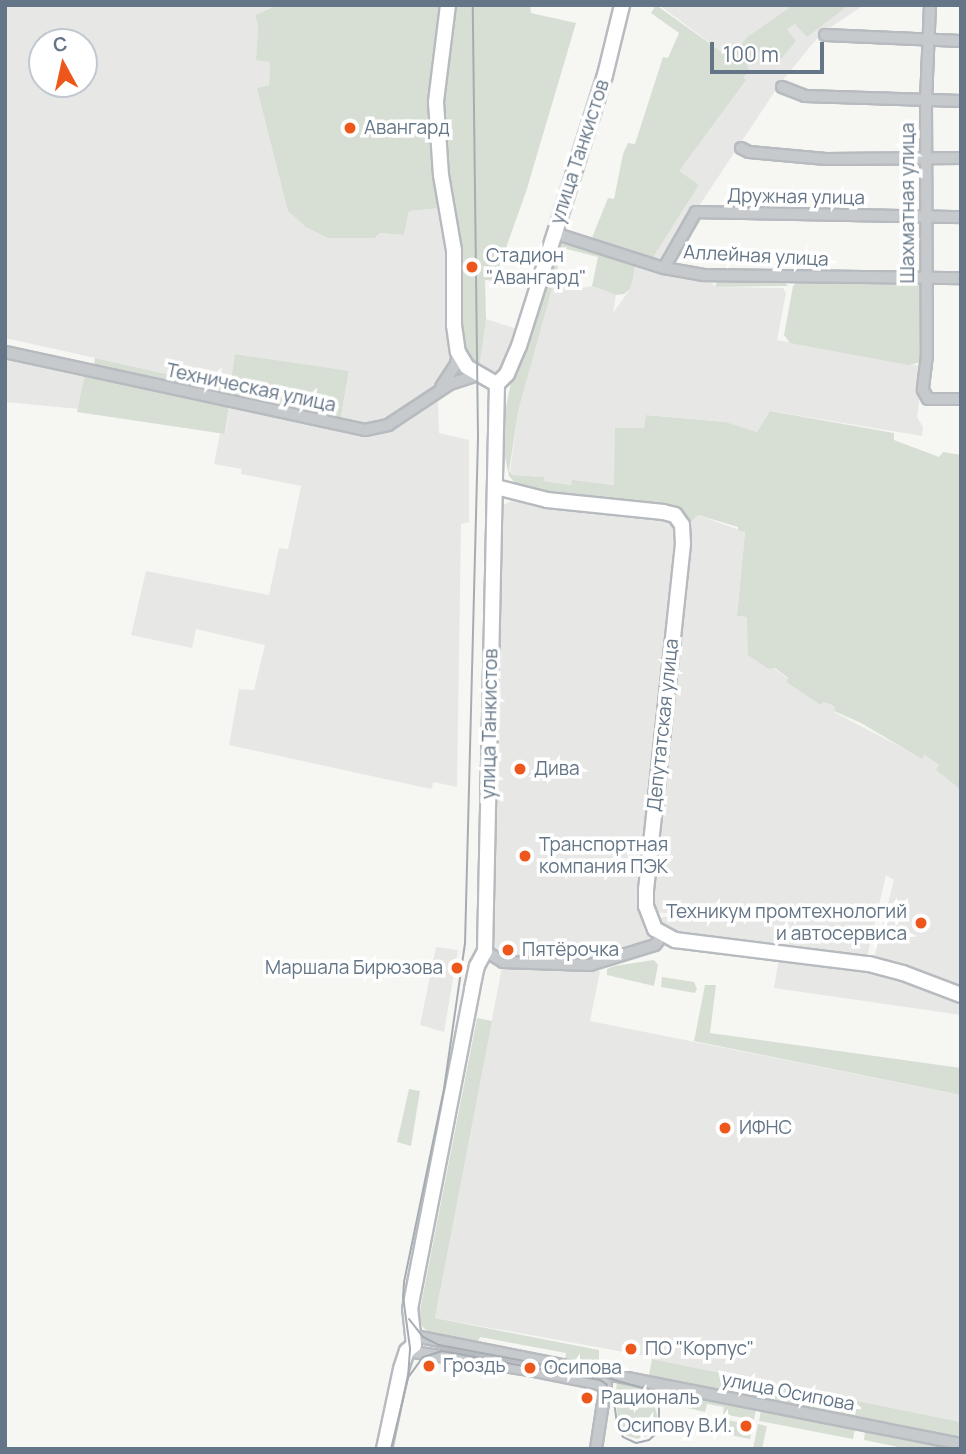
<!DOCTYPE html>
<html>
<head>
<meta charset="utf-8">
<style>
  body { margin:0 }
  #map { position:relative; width:966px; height:1454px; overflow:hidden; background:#f6f7f3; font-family:Manrope,sans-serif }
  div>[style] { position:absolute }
  .built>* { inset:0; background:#e7e8e6 }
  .green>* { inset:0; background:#d7dfd4 }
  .roads { filter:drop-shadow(2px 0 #b7bbbf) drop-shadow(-2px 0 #b7bbbf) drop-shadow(0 2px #b7bbbf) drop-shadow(0 -2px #b7bbbf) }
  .minor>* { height:10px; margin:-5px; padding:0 5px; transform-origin:5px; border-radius:5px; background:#c6cacd }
  .major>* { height:14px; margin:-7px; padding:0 7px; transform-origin:7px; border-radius:7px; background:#fff }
  .tram>* { height:2px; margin:-1px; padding:0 1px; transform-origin:1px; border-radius:1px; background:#a6acb2 }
  .dots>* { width:19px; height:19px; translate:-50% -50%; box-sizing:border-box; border:4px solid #fff; border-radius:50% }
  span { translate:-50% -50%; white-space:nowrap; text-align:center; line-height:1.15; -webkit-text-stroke:7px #fff; paint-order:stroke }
  .poi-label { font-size:19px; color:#637586 }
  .left { translate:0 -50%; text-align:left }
  .right { translate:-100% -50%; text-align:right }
  .street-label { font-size:19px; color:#637586 }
  .frame { position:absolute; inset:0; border:7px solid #637586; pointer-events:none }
  .north { position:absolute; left:28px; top:28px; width:70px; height:70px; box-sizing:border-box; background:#fff; border:2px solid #c1c8cf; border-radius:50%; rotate:352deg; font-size:19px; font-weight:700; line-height:28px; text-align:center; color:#637586 }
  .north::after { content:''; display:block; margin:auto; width:24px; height:32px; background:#ee571b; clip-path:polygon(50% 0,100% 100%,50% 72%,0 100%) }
  .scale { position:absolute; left:710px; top:42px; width:114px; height:32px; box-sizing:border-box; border:4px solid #637586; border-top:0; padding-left:9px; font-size:21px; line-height:24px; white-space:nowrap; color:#637586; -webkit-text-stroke:5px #fff; paint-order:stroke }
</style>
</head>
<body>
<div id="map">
  <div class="built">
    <div style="clip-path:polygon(evenodd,5px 5px,278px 5px,255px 15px,258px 25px,256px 59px,270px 61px,269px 85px,258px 88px,328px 238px,375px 238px,380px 233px,404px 235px,409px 211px,441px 208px,449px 247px,452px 345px,448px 368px,443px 376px,419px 399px,387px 420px,366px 426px,340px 422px,349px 372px,236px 354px,231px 388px,5px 338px,5px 5px,42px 42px,84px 42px,84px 84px,42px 84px,42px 42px)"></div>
    <div style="clip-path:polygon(659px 5px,793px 5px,747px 37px,730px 58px)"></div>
    <div style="clip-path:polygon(849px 5px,864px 5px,822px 33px,809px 48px,779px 85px,664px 259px,660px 261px,652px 259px,699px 185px,678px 172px,743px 78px,746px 65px,764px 46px,780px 59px,787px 29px,795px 23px,807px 36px)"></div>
    <div style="clip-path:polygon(635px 264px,709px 279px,715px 287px,783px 288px,786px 293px,777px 340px,916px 365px,923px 371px,917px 417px,923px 427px,922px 436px,771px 411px,757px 432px,726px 422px,647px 415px,644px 428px,615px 428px,615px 485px,573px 481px,572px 485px,544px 481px,544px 477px,513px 475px,510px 471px,518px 412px,553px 281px,576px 289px,592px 286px,616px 295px,613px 313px,630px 289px)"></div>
    <div style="clip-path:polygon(486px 319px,520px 330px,505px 364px,495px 373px,479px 371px)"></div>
    <div style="clip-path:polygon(5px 357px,85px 374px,79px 409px,5px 402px)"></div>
    <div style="clip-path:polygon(438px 397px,439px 433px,469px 440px,469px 522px,461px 524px,457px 787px,434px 782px,431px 789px,229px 745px,239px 689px,254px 690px,265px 645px,196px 629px,192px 648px,131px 635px,146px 571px,269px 595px,279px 548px,288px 549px,301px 486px,241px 474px,242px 469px,214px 464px,220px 433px,226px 433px,229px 405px,387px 429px)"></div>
    <div style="clip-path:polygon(511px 501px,666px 519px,675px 524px,678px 535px,640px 903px,644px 929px,650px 940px,599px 961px,509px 960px,496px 954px,491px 944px,500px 507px)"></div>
    <div style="clip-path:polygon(698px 515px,745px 532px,737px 616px,747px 617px,749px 650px,769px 668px,771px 666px,788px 679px,786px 682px,830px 703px,835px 707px,834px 712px,922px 758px,924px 755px,940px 766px,937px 770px,961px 790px,961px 990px,878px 963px,874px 958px,894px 880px,886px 875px,867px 957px,675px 936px,656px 921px,663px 917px,710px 916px,652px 912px,651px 906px,687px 526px)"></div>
    <div style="clip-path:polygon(436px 947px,458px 950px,444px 1032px,420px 1025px)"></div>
    <div style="clip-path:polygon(779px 958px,879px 972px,961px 999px,961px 1015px,774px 988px)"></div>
    <div style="clip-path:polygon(502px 967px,600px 971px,590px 1021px,961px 1095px,961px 1422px,652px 1359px,652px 1357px,435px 1318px)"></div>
  </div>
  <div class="green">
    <div style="clip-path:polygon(278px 5px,443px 5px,441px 208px,409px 211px,404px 235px,380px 233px,375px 238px,328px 238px,306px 227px,288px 211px,257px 88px,269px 85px,270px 62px,256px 60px,258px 25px,255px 15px)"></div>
    <div style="clip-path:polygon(453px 5px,530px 5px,531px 13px,576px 23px,526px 192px,494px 281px,485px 280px,486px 319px,479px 371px,470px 362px,463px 344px,446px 176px,442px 103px)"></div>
    <div style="clip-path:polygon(656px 5px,730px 58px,747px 37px,793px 5px,849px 5px,807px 37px,795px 24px,787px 29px,796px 41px,781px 59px,764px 46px,747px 65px,749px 71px,743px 78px,746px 80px,679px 171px,699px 185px,652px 259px,591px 240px,608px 198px,614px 199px,623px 154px,628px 143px,635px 144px,663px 57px,668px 58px,679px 33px,651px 13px)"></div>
    <div style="clip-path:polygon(561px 243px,635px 264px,633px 278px,630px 289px,624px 294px,616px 295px,592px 286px,598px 257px,563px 248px,518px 412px,509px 471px,513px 475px,544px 477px,544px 481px,571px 485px,572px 480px,614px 485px,615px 428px,644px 428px,646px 415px,726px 422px,757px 432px,770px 411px,894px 433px,894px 440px,939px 457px,943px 452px,961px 455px,961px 790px,936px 770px,939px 765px,924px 755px,922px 759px,861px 723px,834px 711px,835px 707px,830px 704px,823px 702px,821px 705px,786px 682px,788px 678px,775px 668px,769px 669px,748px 655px,747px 617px,737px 616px,745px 532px,738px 530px,738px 527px,698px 515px,687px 526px,685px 520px,538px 493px,515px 483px,509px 476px,504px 452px,505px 412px,511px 382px,553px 249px)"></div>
    <div style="clip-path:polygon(717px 281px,784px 281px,788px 286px,715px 287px)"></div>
    <div style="clip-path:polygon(797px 282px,919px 282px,922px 285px,922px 362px,908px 365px,790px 343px,784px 335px,793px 286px)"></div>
    <div style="clip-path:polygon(235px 354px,349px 371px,340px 422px,97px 369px,94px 365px,95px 358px,230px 388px)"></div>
    <div style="clip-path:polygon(85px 374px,229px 405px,225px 434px,77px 412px)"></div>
    <div style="clip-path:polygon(654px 960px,658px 965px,654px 986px,607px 975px,607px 969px,614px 966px)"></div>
    <div style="clip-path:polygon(662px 977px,694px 982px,697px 989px,695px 993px,661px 987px)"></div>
    <div style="clip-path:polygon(705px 985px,716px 985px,710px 1033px,961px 1068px,961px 1095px,694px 1041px)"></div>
    <div style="clip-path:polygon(477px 1018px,492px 1021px,435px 1318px,599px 1350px,599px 1365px,565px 1359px,566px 1353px,480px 1337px,478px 1342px,430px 1334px,421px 1325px,419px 1315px)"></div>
    <div style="clip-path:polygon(409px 1089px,420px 1091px,411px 1146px,397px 1142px)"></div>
    <div style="clip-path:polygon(652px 1359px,961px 1422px,961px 1440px,693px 1387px,690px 1383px,649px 1375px)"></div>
    <div style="clip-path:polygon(617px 1383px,641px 1388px,652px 1395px,658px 1419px,649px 1435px,637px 1439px,625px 1435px,618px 1418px,615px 1396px)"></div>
    <div style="clip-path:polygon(685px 1396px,756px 1410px,754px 1420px,723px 1414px,724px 1407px,707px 1404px,705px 1412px,683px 1407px)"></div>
    <div style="clip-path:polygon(761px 1410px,855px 1429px,853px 1439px,759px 1421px)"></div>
    <div style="clip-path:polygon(722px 1419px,753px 1425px,750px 1439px,719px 1433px)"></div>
    <div style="clip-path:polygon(758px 1424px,767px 1426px,762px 1449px,753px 1449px)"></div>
    <div style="clip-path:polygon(865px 1431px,959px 1449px,908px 1449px,864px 1440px)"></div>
  </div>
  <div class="roads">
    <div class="minor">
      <div style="left:930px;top:5px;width:96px;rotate:92.4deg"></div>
      <div style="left:926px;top:101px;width:254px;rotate:89.8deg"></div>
      <div style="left:927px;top:355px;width:35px;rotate:97deg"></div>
      <div style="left:923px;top:390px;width:10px;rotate:61deg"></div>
      <div style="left:928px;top:399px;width:33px"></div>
      <div style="left:825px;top:35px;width:136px;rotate:2.5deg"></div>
      <div style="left:782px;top:87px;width:25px;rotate:21deg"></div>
      <div style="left:805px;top:96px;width:156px;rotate:1.8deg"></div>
      <div style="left:741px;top:148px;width:9px;rotate:27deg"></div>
      <div style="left:749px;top:152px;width:77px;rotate:5.2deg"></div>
      <div style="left:826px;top:159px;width:135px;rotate:-0.4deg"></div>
      <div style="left:554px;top:233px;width:115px;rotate:17.7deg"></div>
      <div style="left:664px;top:268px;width:39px;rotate:10deg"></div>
      <div style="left:702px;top:275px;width:259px;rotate:0.7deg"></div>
      <div style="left:664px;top:268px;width:64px;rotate:-60.3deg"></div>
      <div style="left:696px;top:212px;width:265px;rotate:1.1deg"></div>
      <div style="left:5px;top:352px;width:368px;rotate:12.2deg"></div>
      <div style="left:365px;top:430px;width:24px;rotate:-12deg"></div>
      <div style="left:388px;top:425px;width:74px;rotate:-33.5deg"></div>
      <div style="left:450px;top:384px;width:29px;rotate:-18deg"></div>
      <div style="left:441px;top:387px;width:27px;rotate:-57deg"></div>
      <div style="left:456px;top:364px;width:12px;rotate:-81deg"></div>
      <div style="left:485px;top:951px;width:21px;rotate:31deg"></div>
      <div style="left:503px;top:962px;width:87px;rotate:2deg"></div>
      <div style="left:590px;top:965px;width:68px;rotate:-17.1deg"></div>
      <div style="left:655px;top:945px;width:11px;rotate:-52deg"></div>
      <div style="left:415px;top:1336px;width:557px;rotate:11.19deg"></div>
      <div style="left:407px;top:1351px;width:124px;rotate:8.8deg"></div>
      <div style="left:530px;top:1370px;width:70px;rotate:11.5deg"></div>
      <div style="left:599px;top:1384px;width:7px;rotate:34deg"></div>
      <div style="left:596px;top:1449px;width:67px;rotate:-81.4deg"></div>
    </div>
    <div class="major">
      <div style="left:448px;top:5px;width:98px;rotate:97.1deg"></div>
      <div style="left:436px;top:102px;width:73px;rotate:86.1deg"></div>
      <div style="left:441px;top:175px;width:76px;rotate:80.2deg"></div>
      <div style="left:454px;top:250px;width:75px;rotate:90deg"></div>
      <div style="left:454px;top:325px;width:27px;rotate:82deg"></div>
      <div style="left:458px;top:352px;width:17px;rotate:59deg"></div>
      <div style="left:467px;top:367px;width:34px;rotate:30deg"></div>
      <div style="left:496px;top:487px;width:53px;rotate:14.3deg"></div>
      <div style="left:547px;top:500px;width:117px;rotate:5.9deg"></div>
      <div style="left:663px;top:512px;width:12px;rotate:14deg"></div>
      <div style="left:675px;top:515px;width:12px;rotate:55deg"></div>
      <div style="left:682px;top:525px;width:19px;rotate:87deg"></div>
      <div style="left:683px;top:544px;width:347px;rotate:96.1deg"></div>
      <div style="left:646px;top:889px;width:17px;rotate:90deg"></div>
      <div style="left:646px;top:906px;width:25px;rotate:69deg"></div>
      <div style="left:655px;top:929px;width:23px;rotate:29deg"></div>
      <div style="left:675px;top:940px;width:195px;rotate:7.1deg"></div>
      <div style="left:869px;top:964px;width:35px;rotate:15deg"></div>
      <div style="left:903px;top:973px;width:62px;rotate:20.8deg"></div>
      <div style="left:384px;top:1449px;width:82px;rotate:-78deg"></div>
      <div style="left:401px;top:1369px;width:19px;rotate:-72deg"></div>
      <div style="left:407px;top:1351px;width:9px;rotate:-41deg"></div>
      <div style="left:414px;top:1345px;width:36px;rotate:-96deg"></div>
      <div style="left:410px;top:1309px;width:326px;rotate:-79deg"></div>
      <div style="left:472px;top:989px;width:24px;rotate:-78deg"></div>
      <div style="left:477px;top:966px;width:17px;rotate:-62deg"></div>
      <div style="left:485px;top:951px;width:567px;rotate:-88.79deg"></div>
      <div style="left:497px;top:384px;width:14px;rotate:-45deg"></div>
      <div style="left:507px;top:374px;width:30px;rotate:-67deg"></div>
      <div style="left:519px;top:346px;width:284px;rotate:-72.4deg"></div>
      <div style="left:605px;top:75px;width:72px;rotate:-76.3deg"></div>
    </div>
  </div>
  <div class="tram">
    <div style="left:409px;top:1319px;width:23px;rotate:52deg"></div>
    <div style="left:423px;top:1337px;width:18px;rotate:27deg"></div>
    <div style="left:439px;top:1345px;width:162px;rotate:10.7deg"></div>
    <div style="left:598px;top:1375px;width:56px;rotate:16.5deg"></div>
    <div style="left:652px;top:1391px;width:13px;rotate:58deg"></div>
    <div style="left:659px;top:1402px;width:29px;rotate:90deg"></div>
    <div style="left:659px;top:1431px;width:13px;rotate:138deg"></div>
    <div style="left:649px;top:1440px;width:13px;rotate:167deg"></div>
    <div style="left:636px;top:1443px;width:14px;rotate:-155deg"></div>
    <div style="left:623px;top:1437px;width:15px;rotate:-113deg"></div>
    <div style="left:617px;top:1423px;width:27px;rotate:-98deg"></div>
    <div style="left:613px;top:1396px;width:14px;rotate:-120deg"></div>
    <div style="left:606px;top:1384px;width:7px;rotate:-146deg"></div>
    <div style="left:600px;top:1380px;width:161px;rotate:-169.6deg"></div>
    <div style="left:442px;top:1351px;width:20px;rotate:162deg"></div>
    <div style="left:423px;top:1357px;width:24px;rotate:126deg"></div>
    <div style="left:391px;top:1449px;width:73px;rotate:-76.5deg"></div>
    <div style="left:408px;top:1378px;width:30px;rotate:-86deg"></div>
    <div style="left:410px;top:1348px;width:51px;rotate:-97.8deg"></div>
    <div style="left:403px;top:1297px;width:15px;rotate:-86deg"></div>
    <div style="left:404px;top:1282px;width:197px;rotate:-78.3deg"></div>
    <div style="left:444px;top:1089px;width:147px;rotate:-81.8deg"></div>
    <div style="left:465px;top:944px;width:507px;rotate:-88.53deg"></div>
    <div style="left:478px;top:437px;width:432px;rotate:-90.7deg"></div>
  </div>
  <div class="dots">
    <div style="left:350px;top:128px;background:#ee571b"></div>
    <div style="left:472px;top:267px;background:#ee571b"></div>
    <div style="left:520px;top:769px;background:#ee571b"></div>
    <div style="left:525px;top:856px;background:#ee571b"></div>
    <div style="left:921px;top:923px;background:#ee571b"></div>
    <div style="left:508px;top:950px;background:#ee571b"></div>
    <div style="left:457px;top:968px;background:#ee571b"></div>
    <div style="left:725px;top:1128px;background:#ee571b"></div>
    <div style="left:631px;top:1349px;background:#ee571b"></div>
    <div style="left:429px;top:1366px;background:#ee571b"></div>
    <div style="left:530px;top:1368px;background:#ee571b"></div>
    <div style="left:587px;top:1398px;background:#ee571b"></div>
    <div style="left:746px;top:1426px;background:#ee571b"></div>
  </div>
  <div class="poi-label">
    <span class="left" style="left:364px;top:128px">Авангард</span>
    <span class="left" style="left:486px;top:267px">Стадион<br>"Авангард"</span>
    <span class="left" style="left:534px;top:769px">Дива</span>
    <span class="left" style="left:539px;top:856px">Транспортная<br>компания ПЭК</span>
    <span class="right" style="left:907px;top:923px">Техникум промтехнологий<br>и автосервиса</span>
    <span class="left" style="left:522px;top:950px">Пятёрочка</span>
    <span class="right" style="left:443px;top:968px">Маршала Бирюзова</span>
    <span class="left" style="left:739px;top:1128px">ИФНС</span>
    <span class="left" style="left:645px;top:1349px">ПО "Корпус"</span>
    <span class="left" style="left:443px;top:1366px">Гроздь</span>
    <span class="left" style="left:544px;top:1368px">Осипова</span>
    <span class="left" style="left:601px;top:1398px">Рациональ</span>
    <span class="right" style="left:732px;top:1426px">Осипову В.И.</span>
  </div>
  <div class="street-label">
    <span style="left:580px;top:152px;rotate:-72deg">улица Танкистов</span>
    <span style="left:796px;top:197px;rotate:1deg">Дружная улица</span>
    <span style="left:908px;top:203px;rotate:-90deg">Шахматная улица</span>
    <span style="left:756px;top:256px;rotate:3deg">Аллейная улица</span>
    <span style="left:251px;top:388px;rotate:12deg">Техническая улица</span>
    <span style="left:490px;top:724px;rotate:-89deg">улица Танкистов</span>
    <span style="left:663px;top:725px;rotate:-84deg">Депутатская улица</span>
    <span style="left:788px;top:1392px;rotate:11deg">улица Осипова</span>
  </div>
  <div class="frame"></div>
  <div class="north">С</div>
  <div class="scale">100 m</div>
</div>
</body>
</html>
